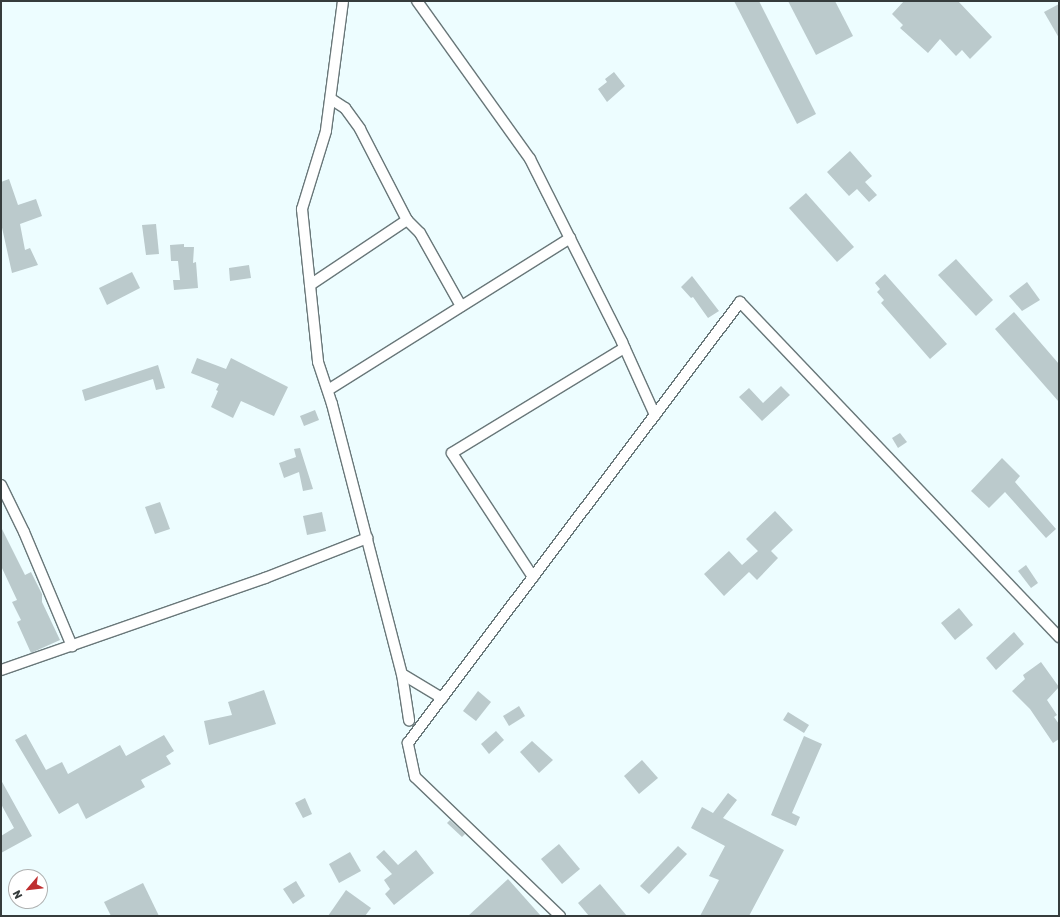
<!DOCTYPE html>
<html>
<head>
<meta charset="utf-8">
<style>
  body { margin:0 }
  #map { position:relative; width:1060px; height:917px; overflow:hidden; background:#edfdff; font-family:Rubik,sans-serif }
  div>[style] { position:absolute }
  .building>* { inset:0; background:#bbcacc }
  .roads { filter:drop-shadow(1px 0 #697779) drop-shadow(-1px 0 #697779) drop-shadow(0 1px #697779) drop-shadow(0 -1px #697779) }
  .minor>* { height:10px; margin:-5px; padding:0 5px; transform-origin:5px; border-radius:5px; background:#fff }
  span { translate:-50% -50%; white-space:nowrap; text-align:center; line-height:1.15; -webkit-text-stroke:3.5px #fff; paint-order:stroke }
  .frame { position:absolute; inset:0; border:2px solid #363c3c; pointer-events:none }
  .north { position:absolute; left:8px; top:869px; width:40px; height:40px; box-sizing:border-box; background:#fff; border:1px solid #afb1b1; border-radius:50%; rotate:242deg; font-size:11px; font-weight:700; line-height:16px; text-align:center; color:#363c3c }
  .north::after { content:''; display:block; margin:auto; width:14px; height:18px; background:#be2f30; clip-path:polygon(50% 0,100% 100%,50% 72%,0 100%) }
</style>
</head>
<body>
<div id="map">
  <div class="building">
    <div style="clip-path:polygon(734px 1px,759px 1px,816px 114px,797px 124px)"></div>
    <div style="clip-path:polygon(788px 1px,835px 1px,853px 36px,816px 55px)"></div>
    <div style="clip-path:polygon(904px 1px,958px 1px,992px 37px,970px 59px,962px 50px,956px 56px,940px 39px,928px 53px,900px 28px,903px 25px,892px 14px)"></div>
    <div style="clip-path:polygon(1059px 4px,1059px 38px,1044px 12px)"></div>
    <div style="clip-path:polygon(614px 72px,625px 86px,607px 102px,598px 89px,607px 82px,605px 79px)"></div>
    <div style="clip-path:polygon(850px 151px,872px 176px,865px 182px,877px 195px,869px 202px,857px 189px,849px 196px,827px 172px)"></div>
    <div style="clip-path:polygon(9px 179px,18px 205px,36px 199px,42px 216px,20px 224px,25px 250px,30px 248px,38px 265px,12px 273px,1px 223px,1px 182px)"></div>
    <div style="clip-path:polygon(806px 193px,854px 247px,837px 262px,789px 208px)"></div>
    <div style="clip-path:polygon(156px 224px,159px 254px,146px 255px,142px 225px)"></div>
    <div style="clip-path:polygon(184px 244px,184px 247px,194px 247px,193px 263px,196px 262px,198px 288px,174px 290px,173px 280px,180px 280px,178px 261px,171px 261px,170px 245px)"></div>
    <div style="clip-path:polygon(956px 259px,993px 300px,976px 316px,938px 275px)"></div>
    <div style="clip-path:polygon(249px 265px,251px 278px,230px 281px,229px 268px)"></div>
    <div style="clip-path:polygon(132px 272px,140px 288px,107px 305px,99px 288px)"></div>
    <div style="clip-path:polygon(885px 274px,947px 344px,930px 359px,881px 303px,884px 300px,877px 292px,880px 289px,875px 283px)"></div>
    <div style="clip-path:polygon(692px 276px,719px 311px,708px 318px,693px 297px,691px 298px,681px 287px)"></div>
    <div style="clip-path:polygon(1027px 282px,1040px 300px,1022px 311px,1009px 296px)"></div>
    <div style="clip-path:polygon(1014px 312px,1059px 364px,1059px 402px,995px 329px)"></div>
    <div style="clip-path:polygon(197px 358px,226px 369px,231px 358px,288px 387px,274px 416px,241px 401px,233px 418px,211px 407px,218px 391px,216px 390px,219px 384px,191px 373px)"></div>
    <div style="clip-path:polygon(158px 365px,165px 388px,156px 390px,153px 379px,85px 401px,82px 390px)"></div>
    <div style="clip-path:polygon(781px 386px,790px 395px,762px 421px,739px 397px,749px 388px,763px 403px)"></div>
    <div style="clip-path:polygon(315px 410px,319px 420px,304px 426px,300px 416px)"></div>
    <div style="clip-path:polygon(900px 433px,907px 442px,898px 448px,892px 438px)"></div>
    <div style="clip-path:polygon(300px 448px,313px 489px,303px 491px,299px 472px,284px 478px,279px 463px,296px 457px,294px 449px)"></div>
    <div style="clip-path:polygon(1002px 458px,1020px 476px,1015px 482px,1056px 529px,1046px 538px,1005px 492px,989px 508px,971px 491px)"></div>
    <div style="clip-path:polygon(160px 502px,170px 529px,155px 534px,145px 507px)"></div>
    <div style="clip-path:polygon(775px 511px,793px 530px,771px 551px,778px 558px,757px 580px,749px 572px,724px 596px,704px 574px,729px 551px,742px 565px,758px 551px,746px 539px)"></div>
    <div style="clip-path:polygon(322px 512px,326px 531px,307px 535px,303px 516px)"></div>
    <div style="clip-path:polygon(1px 527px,25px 575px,31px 572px,42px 594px,42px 602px,60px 640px,31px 653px,17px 622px,21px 620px,12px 602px,17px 600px,1px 566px)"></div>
    <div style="clip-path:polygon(1026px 565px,1038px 583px,1031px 588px,1018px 571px)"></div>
    <div style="clip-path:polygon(959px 608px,973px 625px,955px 640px,941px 623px)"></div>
    <div style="clip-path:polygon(1014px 632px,1024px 644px,996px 670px,986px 658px)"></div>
    <div style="clip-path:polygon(1041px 662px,1059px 687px,1047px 700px,1057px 715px,1054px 717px,1059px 724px,1059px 739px,1053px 743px,1030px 709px,1012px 691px,1025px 679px,1023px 675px)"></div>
    <div style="clip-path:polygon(264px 690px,276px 724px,209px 745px,204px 721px,232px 715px,228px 702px)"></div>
    <div style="clip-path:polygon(478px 691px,491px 702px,476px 721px,463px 711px)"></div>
    <div style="clip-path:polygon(519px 706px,525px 716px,509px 726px,503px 716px)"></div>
    <div style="clip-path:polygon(788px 712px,809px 725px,804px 733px,783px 720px)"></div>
    <div style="clip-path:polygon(496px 731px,504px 740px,489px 754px,481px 744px)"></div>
    <div style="clip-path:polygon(26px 734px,46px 770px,62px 762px,68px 774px,120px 745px,126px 756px,164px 735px,174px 751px,166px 756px,171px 764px,141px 780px,145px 787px,86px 819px,78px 803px,59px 814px,15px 740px)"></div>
    <div style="clip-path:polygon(804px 736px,822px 744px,792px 813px,800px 817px,796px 826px,771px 815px)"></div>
    <div style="clip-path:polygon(532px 741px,553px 760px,539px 773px,520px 752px)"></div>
    <div style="clip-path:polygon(642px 760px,658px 778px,639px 794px,624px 776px)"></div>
    <div style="clip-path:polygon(1px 780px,32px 836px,1px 853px,1px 836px,14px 828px,1px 804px)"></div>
    <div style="clip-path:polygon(728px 793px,737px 800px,723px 818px,784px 850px,749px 916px,700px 916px,719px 880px,709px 876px,725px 846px,691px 828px,702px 807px,713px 813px)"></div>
    <div style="clip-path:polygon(305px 798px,312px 814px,303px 818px,295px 803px)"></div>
    <div style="clip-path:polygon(450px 820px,465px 834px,462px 837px,447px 823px)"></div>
    <div style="clip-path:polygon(559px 844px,580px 869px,562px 884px,541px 859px)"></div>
    <div style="clip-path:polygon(678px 846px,687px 854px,649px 894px,640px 886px)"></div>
    <div style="clip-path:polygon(384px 850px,398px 865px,416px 850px,434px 873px,394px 905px,385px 894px,390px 889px,384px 880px,392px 874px,376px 857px)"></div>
    <div style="clip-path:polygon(350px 852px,361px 871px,339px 883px,329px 864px)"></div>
    <div style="clip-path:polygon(508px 879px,541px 916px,468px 916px)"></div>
    <div style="clip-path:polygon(296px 881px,305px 896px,293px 904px,283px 889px)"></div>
    <div style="clip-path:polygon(143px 883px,159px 916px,111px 916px,104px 902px)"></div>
    <div style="clip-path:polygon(600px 884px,627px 916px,589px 916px,578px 903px)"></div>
    <div style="clip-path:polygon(346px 890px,371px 908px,365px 916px,328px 916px)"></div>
  </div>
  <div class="roads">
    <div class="minor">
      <div style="left:343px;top:1px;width:131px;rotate:97.5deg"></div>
      <div style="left:326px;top:131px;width:82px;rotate:107.1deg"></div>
      <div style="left:302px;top:209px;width:154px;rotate:84deg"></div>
      <div style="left:318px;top:362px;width:44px;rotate:71.6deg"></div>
      <div style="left:332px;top:404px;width:279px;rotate:75.5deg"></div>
      <div style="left:402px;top:674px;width:47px;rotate:31deg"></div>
      <div style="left:417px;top:1px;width:194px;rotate:54.4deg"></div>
      <div style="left:530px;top:159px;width:205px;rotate:63.3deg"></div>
      <div style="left:622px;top:342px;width:80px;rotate:65.7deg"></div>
      <div style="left:331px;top:99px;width:17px;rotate:33deg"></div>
      <div style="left:345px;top:108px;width:26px;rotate:54deg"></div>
      <div style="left:360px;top:129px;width:102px;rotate:62.7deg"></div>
      <div style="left:407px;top:220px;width:18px;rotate:45deg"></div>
      <div style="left:420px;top:233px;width:84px;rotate:60.7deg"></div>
      <div style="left:310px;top:285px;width:117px;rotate:-33.8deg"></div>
      <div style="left:328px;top:390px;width:286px;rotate:-32.1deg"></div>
      <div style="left:1px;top:485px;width:52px;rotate:63.9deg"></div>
      <div style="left:24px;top:532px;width:124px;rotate:67.2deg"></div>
      <div style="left:533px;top:577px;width:148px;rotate:-123.2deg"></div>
      <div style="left:452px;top:453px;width:202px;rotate:-31.4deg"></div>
      <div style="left:1px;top:670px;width:280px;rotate:-19.2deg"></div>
      <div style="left:265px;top:578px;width:110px;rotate:-21.4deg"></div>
      <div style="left:402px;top:674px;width:47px;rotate:81.3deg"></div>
      <div style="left:560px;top:916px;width:201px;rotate:-136.2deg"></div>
      <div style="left:415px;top:777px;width:35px;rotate:-102deg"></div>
      <div style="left:408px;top:743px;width:552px;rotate:-53.03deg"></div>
      <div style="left:740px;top:302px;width:463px;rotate:46.4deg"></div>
    </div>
  </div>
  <div class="frame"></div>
  <div class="north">N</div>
</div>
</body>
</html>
